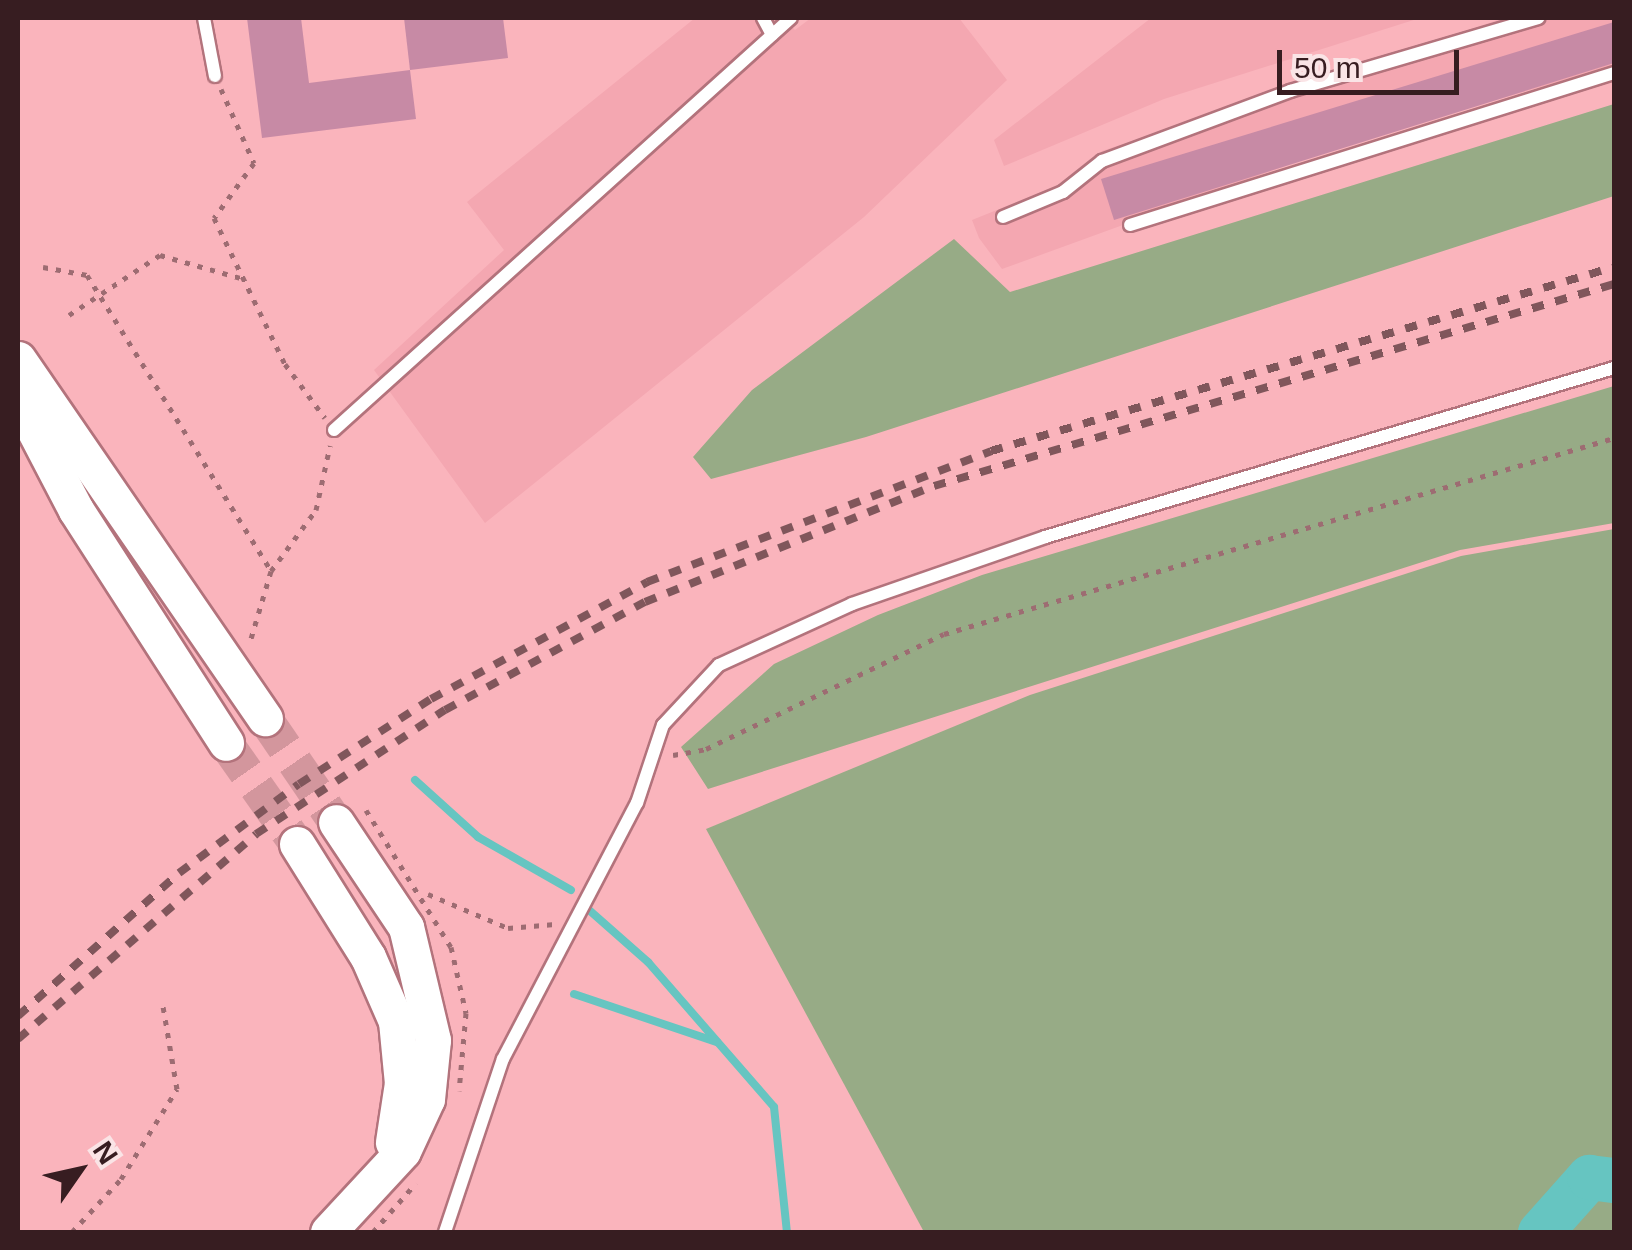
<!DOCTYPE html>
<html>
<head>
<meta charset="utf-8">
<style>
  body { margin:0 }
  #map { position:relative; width:1632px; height:1250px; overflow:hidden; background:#fab4bc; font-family:Arial,sans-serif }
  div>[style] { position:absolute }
  .built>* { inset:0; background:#f4a7b1 }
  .green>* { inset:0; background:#97ab86 }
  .stream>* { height:8px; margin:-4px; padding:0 4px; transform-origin:4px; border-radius:4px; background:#66c5c1 }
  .river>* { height:45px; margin:-22.5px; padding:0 22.5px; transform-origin:22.5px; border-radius:22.5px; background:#66c5c1 }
  .building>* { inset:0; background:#c78aa5 }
  .secondary-tunnel>* { height:35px; margin-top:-17.5px; transform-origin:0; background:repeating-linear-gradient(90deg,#d3969d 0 35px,transparent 0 53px) }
  .path>* { height:5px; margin-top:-2.5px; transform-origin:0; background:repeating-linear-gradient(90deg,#9d6c72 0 5px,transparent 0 13px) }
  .roads { filter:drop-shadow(2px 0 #b3737c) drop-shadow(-2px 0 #b3737c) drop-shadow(0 2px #b3737c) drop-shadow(0 -2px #b3737c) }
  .service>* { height:12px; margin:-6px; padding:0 6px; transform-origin:6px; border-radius:6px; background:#fff }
  .secondary>* { height:35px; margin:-17.5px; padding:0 17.5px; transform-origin:17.5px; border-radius:17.5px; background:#fff }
  .rail>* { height:8px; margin-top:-4px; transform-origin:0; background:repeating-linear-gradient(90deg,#80565b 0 12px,transparent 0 24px) }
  span { translate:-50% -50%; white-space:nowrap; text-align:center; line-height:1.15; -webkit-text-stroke:8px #fae4e6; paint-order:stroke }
  .frame { position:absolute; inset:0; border:20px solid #371d21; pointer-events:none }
  .north { position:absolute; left:30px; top:1120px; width:100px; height:100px; -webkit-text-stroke:8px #fae4e6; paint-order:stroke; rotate:56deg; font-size:28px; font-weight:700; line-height:40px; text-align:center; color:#371d21 }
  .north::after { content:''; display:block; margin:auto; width:35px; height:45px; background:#371d21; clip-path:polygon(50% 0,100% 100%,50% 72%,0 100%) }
  .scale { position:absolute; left:1277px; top:50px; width:182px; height:45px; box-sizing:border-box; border:5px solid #371d21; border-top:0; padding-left:12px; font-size:30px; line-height:35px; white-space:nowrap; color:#371d21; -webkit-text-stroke:8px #fae4e6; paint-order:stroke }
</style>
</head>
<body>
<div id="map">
  <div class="built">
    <div style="clip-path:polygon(695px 18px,784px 18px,795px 30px,811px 18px,959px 18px,1007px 80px,864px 217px,485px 523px,374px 370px,504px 250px,467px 202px)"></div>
    <div style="clip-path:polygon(1151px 18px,1420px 18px,1164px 99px,1004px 166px,994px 140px)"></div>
    <div style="clip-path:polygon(1504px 18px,1614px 18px,1614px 66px,1362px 138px,1002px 269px,979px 238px,972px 220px,1061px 184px,1102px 151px)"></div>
  </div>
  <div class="green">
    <div style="clip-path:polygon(1614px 104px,1614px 196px,866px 437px,711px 479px,693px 457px,752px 390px,954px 239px,1010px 292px)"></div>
    <div style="clip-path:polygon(1614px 386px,1614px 523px,1460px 550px,708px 789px,681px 747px,774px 664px,878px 615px,982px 575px)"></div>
    <div style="clip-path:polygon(1614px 529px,1614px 1232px,924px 1232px,706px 829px,1030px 695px,1461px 556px)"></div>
  </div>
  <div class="stream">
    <div style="left:415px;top:780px;width:85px;rotate:42.1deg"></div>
    <div style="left:478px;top:837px;width:107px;rotate:29.7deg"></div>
    <div style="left:589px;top:910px;width:79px;rotate:41.4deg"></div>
    <div style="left:648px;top:962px;width:192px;rotate:49deg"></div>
    <div style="left:774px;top:1107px;width:126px;rotate:84.1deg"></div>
    <div style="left:574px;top:994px;width:151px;rotate:18.6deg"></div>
  </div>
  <div class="river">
    <div style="left:1540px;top:1232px;width:74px;rotate:-48.3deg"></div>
    <div style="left:1589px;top:1177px;width:25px;rotate:7deg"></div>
  </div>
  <div class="building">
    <div style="clip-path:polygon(247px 18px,301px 18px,309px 83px,410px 70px,416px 119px,262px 138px)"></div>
    <div style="clip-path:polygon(404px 18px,503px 18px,508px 58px,410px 70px)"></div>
    <div style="clip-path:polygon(1614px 22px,1614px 63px,1114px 220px,1101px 179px)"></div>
  </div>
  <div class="secondary-tunnel">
    <div style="left:265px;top:718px;width:126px;rotate:55.7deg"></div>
    <div style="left:226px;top:743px;width:123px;rotate:54.9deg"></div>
  </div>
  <div class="path">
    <div style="left:221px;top:89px;width:81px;rotate:66deg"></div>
    <div style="left:254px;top:163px;width:68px;rotate:126deg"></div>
    <div style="left:214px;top:218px;width:162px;rotate:64.1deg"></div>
    <div style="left:285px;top:364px;width:67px;rotate:53.5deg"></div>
    <div style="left:43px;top:267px;width:45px;rotate:10.3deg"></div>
    <div style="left:87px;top:275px;width:349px;rotate:58.1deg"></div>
    <div style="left:271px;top:571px;width:74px;rotate:106.5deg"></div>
    <div style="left:69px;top:315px;width:109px;rotate:-33.4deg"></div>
    <div style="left:160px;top:255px;width:87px;rotate:15.9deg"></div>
    <div style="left:271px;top:571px;width:76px;rotate:-53.6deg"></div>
    <div style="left:316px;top:510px;width:66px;rotate:-77.7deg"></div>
    <div style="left:673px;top:755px;width:34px;rotate:-10deg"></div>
    <div style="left:706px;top:749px;width:264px;rotate:-25.8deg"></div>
    <div style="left:944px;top:634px;width:698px;rotate:-16.31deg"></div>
    <div style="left:366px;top:810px;width:161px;rotate:58.2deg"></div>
    <div style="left:451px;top:947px;width:68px;rotate:77.2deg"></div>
    <div style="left:466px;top:1013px;width:78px;rotate:95.1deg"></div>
    <div style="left:428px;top:894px;width:87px;rotate:23deg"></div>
    <div style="left:508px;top:928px;width:47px;rotate:-4.9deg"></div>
    <div style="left:72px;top:1232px;width:72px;rotate:-47.2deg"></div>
    <div style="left:121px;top:1179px;width:106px;rotate:-58.1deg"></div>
    <div style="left:177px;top:1089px;width:84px;rotate:-99.6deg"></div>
    <div style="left:373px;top:1232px;width:65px;rotate:-48.7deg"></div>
  </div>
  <div class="roads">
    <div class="service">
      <div style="left:204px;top:18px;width:59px;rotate:79.3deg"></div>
      <div style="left:763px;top:18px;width:19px;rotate:62deg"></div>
      <div style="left:1003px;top:217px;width:65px;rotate:-22.6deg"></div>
      <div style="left:1063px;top:192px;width:50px;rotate:-38.5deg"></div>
      <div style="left:1102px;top:161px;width:201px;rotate:-20.4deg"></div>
      <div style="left:1290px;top:91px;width:259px;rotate:-16.4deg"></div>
      <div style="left:1130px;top:225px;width:507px;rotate:-17.43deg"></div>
      <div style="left:334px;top:430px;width:615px;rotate:-42.04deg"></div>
      <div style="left:445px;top:1232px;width:182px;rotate:-71.5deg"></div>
      <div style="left:503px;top:1059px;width:289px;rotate:-62.4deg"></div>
      <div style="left:637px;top:803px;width:82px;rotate:-71.6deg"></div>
      <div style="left:663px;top:725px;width:82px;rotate:-47deg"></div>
      <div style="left:719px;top:665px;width:146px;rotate:-24.6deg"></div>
      <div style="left:852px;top:604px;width:204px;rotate:-19.1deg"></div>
      <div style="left:1045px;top:537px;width:594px;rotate:-16.54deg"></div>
    </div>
    <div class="secondary">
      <div style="left:18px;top:359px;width:436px;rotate:55.5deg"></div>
      <div style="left:18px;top:399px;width:125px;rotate:62.4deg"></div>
      <div style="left:76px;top:510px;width:277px;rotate:57.2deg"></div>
      <div style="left:297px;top:844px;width:133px;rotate:57.9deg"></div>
      <div style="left:368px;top:957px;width:70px;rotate:66.4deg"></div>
      <div style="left:396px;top:1021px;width:62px;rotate:84.5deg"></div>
      <div style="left:402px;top:1083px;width:60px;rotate:98.7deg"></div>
      <div style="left:328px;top:1232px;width:110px;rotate:-47.2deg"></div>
      <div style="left:403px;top:1151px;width:57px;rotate:-65.2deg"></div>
      <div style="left:427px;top:1099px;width:59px;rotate:-84.2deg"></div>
      <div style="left:433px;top:1040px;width:116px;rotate:-103.4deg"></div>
      <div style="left:406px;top:927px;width:126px;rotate:-123.7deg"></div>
    </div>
  </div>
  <div class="rail">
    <div style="left:18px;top:1016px;width:215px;rotate:-41.6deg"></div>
    <div style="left:179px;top:873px;width:149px;rotate:-36.6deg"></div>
    <div style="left:299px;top:784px;width:157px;rotate:-32.8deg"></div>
    <div style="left:431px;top:699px;width:246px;rotate:-28.4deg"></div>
    <div style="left:647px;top:582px;width:368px;rotate:-20.8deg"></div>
    <div style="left:991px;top:451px;width:650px;rotate:-16.45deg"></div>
    <div style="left:18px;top:1039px;width:314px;rotate:-40.7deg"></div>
    <div style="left:256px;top:834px;width:226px;rotate:-33.3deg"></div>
    <div style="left:445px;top:710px;width:227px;rotate:-28.4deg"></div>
    <div style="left:645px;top:602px;width:311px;rotate:-21.9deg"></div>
    <div style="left:934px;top:486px;width:709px;rotate:-16.54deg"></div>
  </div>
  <div class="frame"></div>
  <div class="north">N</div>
  <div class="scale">50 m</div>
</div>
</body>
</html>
